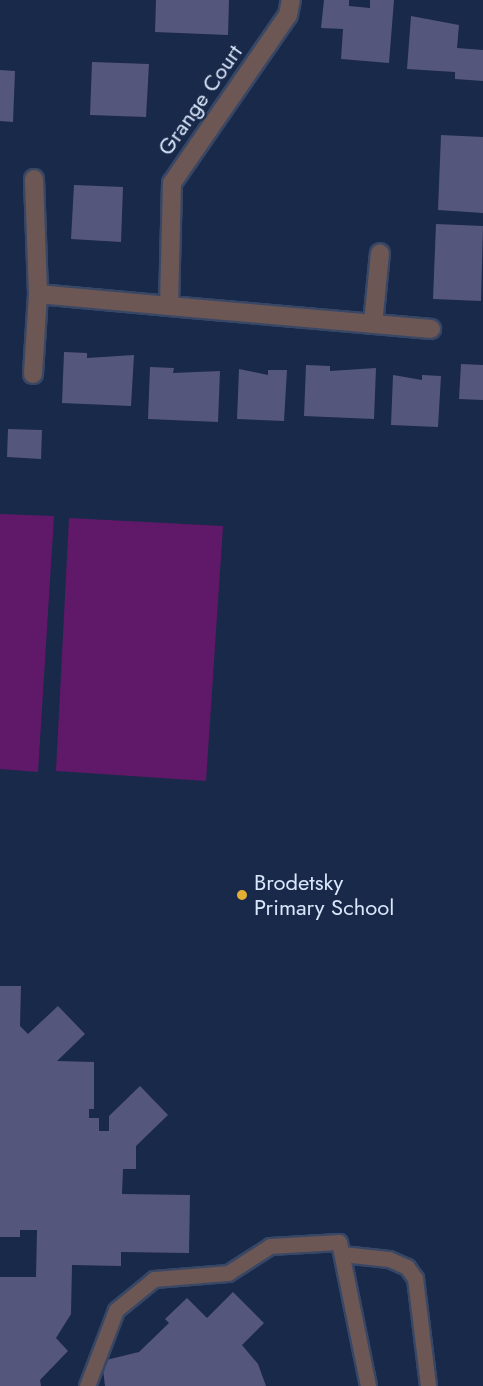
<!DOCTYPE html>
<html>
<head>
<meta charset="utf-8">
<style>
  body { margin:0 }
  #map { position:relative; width:483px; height:1386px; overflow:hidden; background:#192949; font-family:Jost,sans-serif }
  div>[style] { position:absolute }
  .green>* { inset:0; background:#601968 }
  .building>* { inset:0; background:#55567c }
  .roads { filter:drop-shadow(2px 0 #384765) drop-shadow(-2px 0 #384765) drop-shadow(0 2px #384765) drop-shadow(0 -2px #384765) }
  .lane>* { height:15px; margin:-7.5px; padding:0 7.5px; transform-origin:7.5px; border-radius:7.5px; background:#6c5755 }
  .street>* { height:18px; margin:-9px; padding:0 9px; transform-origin:9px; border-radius:9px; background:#6c5755 }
  .dots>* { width:16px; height:16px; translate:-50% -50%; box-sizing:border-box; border:3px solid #192949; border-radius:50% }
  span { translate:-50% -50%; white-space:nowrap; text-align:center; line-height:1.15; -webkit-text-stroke:4.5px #192949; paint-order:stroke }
  .street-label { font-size:22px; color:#dae6fb }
  .poi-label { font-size:22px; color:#dae6fb }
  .left { translate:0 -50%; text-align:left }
</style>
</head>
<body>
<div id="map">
  <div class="green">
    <div style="clip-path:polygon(0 514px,54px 516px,38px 772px,0 769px)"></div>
    <div style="clip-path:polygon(69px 518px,223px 526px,206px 781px,56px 771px)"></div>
  </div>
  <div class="building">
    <div style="clip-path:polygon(156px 0,229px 0,228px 35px,155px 32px)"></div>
    <div style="clip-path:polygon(324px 0,349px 0,349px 6px,370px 8px,370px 0,394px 0,389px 63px,341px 59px,343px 29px,321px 28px)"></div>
    <div style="clip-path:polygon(411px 16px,459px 25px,457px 48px,483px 50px,483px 81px,455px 79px,455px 72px,407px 69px)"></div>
    <div style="clip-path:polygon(92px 62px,149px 64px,146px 117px,90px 115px)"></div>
    <div style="clip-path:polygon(0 70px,15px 71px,13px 122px,0 121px)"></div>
    <div style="clip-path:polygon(441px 135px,483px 137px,483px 213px,438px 210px)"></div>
    <div style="clip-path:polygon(74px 185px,123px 187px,121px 242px,71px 239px)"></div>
    <div style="clip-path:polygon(436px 224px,483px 226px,481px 301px,433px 299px)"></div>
    <div style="clip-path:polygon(64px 352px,87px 353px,87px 358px,134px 355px,131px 406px,62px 403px)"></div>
    <div style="clip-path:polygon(461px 364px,483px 365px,483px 400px,459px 399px)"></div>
    <div style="clip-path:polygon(306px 365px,330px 366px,330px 371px,376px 368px,374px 419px,304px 416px)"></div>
    <div style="clip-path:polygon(150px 367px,174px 368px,173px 373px,220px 371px,218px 422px,148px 419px)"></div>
    <div style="clip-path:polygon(239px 369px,268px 375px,268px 370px,287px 370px,284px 421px,237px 419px)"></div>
    <div style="clip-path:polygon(393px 375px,422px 380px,422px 375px,441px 376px,438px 427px,391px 425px)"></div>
    <div style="clip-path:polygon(8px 429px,42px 430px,41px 459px,7px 457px)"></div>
    <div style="clip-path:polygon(0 986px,21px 986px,20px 1026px,28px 1034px,58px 1006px,85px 1034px,57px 1061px,94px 1062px,94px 1109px,89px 1109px,89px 1118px,99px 1118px,99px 1131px,109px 1131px,109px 1116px,140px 1086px,168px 1115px,136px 1146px,136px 1169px,123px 1169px,122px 1194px,190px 1195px,189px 1253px,121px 1252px,121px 1266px,72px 1265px,71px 1314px,56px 1338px,68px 1351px,40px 1380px,41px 1386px,0 1386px,0 1277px,36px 1277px,37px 1230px,20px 1230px,20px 1237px,0 1237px)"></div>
    <div style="clip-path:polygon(233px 1292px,264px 1323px,242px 1345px,258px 1364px,266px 1386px,105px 1386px,102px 1361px,139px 1352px,169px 1323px,165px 1319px,187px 1298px,207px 1318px)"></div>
  </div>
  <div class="roads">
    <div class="lane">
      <div style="left:342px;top:1254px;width:47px;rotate:6.1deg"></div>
      <div style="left:389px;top:1259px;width:20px;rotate:24deg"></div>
      <div style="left:407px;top:1267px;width:14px;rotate:54deg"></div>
      <div style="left:415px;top:1278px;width:109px;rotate:83.1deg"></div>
      <div style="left:87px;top:1386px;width:81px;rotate:-69.1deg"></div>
      <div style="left:116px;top:1310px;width:49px;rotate:-39.2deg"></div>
      <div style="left:154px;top:1279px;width:74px;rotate:-4.6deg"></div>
      <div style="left:228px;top:1273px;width:50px;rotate:-32.7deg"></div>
      <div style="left:270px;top:1246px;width:69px;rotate:-3.3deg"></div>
      <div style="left:339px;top:1242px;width:147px;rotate:78.6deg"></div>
    </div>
    <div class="street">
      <div style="left:34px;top:179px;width:115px;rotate:88deg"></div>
      <div style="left:38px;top:294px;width:132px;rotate:5.2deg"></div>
      <div style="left:169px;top:306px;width:123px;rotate:-88.6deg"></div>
      <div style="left:172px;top:183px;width:204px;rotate:-55.4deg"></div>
      <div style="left:288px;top:15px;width:15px;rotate:-79deg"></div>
      <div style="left:169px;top:306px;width:263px;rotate:5deg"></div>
      <div style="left:373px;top:324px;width:71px;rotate:-84.4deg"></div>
      <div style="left:33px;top:374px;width:80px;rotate:-86.4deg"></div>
    </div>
  </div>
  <div class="dots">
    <div style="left:242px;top:895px;background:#e3ae35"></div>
  </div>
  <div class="street-label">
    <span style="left:200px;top:100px;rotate:-55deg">Grange Court</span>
  </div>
  <div class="poi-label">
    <span class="left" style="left:254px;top:895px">Brodetsky<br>Primary School</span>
  </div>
</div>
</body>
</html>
